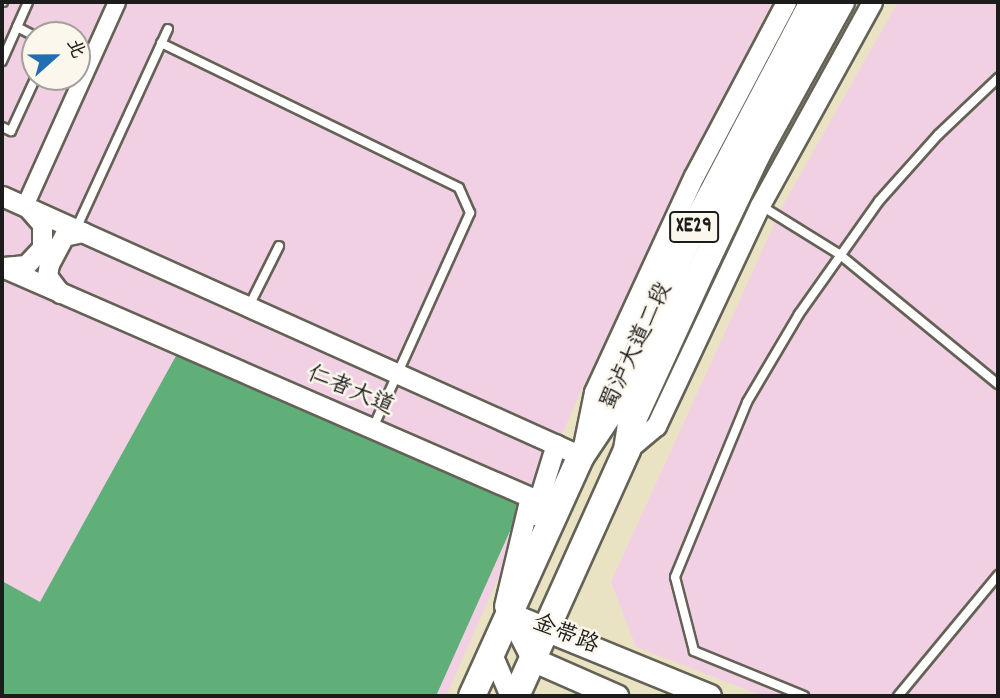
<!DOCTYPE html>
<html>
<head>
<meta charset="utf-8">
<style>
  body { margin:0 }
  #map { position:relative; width:1000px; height:698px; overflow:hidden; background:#eae3c3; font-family:Dekko,"LXGW WenKai TC",sans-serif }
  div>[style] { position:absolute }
  .built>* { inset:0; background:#f1d0e4 }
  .forest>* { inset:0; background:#60ae78 }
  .roads { filter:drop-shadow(2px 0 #646256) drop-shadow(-2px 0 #646256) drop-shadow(0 2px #646256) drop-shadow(0 -2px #646256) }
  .service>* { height:8px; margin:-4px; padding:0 4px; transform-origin:4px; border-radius:4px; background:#fff }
  .minor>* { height:16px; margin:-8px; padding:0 8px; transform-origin:8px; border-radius:8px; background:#fff }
  .tertiary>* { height:19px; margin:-9.5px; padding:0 9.5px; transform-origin:9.5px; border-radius:9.5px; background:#fff }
  .secondary>* { height:23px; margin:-11.5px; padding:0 11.5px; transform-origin:11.5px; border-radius:11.5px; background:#fff }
  .trunk>* { height:26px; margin:-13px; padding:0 13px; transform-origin:13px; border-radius:13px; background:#fff }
  span { translate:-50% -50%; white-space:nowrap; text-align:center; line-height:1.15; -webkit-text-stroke:5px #fbf7ec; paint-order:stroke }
  .shield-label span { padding:2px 5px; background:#fbf7ec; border:2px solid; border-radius:5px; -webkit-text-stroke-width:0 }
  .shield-label { font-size:21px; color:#1c1c1c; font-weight:700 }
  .street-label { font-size:23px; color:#1c1c1c }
  .frame { position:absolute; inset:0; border:4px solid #1c1c1c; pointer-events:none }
  .north { position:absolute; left:21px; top:21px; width:70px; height:70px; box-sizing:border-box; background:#fbf7ec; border:2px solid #a29f99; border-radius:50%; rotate:69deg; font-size:19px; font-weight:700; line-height:28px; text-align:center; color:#1c1c1c }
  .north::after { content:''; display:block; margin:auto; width:24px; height:32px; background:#1f6fb2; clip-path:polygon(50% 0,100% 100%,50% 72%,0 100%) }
</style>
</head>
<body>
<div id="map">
  <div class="built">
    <div style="clip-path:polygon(evenodd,2px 2px,772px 2px,673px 196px,578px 398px,446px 696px,2px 696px,2px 2px,35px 35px,77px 35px,77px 77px,35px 77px,35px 35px)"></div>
    <div style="clip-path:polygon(898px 2px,998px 2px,998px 696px,763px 696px,636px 647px,611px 582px,783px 205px)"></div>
  </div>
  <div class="forest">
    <div style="clip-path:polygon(187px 336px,511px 485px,519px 511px,436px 696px,2px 696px,2px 581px,40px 602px)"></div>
  </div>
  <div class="roads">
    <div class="service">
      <div style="left:2px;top:2px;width:1px"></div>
      <div style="left:17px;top:27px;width:27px;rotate:-66deg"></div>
      <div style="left:161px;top:43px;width:331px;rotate:25.9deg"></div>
      <div style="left:459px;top:188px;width:27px;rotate:66deg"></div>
      <div style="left:470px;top:213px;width:236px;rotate:114.3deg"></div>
      <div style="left:2px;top:61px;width:37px;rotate:-66deg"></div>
      <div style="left:17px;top:27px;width:20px;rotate:27deg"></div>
      <div style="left:2px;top:127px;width:10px;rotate:24deg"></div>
      <div style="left:11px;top:131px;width:60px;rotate:-65.2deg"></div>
      <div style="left:760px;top:205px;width:93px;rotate:31.8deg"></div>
      <div style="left:839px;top:254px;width:205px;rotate:39.3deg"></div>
      <div style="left:76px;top:229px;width:220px;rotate:-65.3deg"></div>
      <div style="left:249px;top:306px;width:67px;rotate:-63.4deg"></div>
      <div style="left:804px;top:696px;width:119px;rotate:-157.8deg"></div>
      <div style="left:694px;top:651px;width:76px;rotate:-104.4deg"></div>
      <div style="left:675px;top:577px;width:189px;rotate:-67.6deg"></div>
      <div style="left:747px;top:402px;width:102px;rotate:-59.4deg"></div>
      <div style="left:799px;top:314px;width:138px;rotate:-54.7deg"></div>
      <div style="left:879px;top:201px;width:89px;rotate:-48.2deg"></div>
      <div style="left:938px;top:135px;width:83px;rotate:-43.5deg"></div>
      <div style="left:898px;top:696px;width:157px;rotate:-50.4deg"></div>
    </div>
    <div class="minor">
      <div style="left:25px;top:206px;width:224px;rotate:-65.7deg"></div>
    </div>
    <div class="tertiary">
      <div style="left:2px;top:196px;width:635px;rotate:24.18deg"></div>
      <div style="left:581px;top:456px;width:65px;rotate:-78.5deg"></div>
      <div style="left:594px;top:392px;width:238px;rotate:-65.2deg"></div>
      <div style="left:694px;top:176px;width:197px;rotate:-62.1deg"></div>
      <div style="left:2px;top:267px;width:576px;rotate:23.54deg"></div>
      <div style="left:530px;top:497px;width:112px;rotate:103.4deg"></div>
      <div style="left:3px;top:267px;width:23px;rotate:-5deg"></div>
      <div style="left:26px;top:265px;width:23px;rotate:-47deg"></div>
      <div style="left:42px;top:248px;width:24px;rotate:-90deg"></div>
      <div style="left:42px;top:224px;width:20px;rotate:-131deg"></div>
      <div style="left:60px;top:293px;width:21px;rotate:-127deg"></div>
      <div style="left:47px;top:276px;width:12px;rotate:-81deg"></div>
      <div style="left:49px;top:264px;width:32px;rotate:-62deg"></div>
      <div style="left:64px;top:236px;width:19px;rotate:-12deg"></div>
      <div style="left:627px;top:450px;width:38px;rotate:-40deg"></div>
      <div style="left:656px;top:426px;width:244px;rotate:-64.8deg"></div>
      <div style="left:760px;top:205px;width:232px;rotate:-61.1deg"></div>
      <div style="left:534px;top:515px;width:74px;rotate:-72.8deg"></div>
      <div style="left:494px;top:645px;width:9px;rotate:103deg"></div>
      <div style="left:492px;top:654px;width:46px;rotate:66.8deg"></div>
    </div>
    <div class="secondary">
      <div style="left:511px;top:615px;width:214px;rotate:22.2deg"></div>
      <div style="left:511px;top:615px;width:51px;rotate:62.9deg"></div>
      <div style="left:534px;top:660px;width:90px;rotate:23.7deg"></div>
    </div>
    <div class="trunk">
      <div style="left:472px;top:696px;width:264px;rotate:-65.6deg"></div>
      <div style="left:581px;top:456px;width:61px;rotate:-56.3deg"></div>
      <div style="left:615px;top:405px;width:172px;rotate:-66.4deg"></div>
      <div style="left:684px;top:247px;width:277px;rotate:-62.2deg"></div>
      <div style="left:516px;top:696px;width:270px;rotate:-65.7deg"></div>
      <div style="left:627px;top:450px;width:26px;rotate:-81deg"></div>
      <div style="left:631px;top:424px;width:182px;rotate:-65.3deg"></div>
      <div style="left:707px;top:259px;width:116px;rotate:-64.5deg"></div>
      <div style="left:757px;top:154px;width:174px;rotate:-61.1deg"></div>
    </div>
  </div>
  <div class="shield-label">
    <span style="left:694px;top:227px">XE29</span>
  </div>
  <div class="street-label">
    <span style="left:638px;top:347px;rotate:-65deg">蜀泸大道二段</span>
    <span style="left:350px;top:392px;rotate:23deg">仁者大道</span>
    <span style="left:565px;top:636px;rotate:22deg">金带路</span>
  </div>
  <div class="frame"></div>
  <div class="north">北</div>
</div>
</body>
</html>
